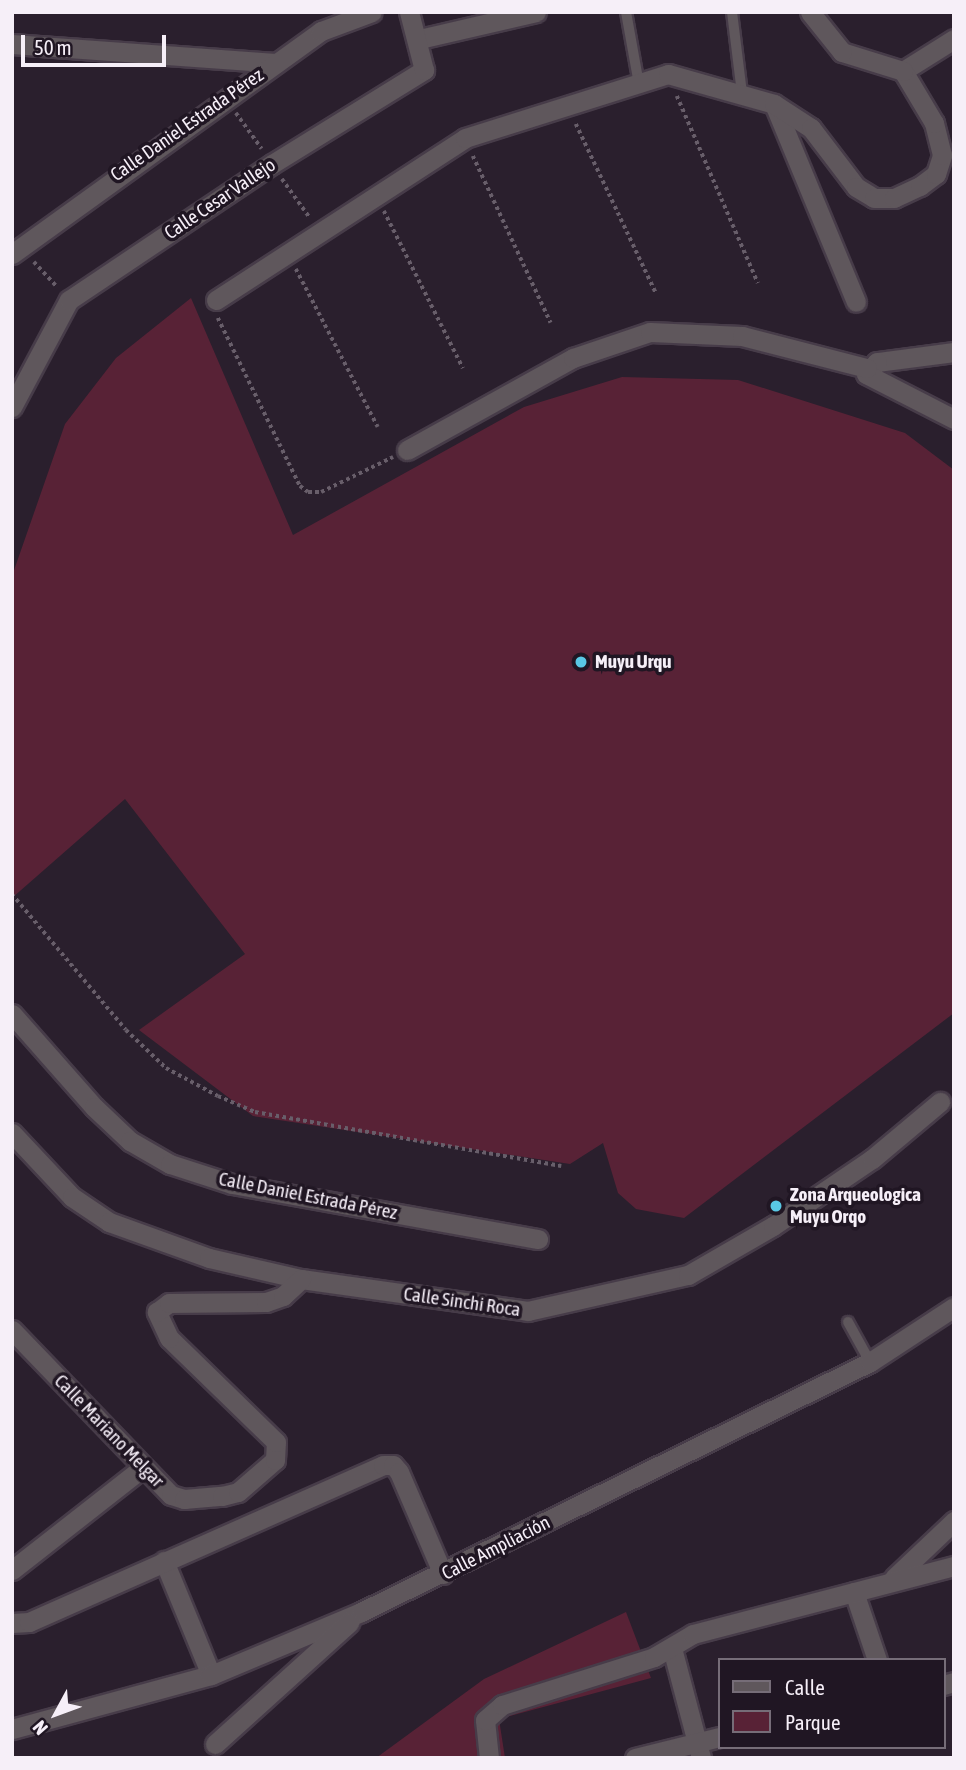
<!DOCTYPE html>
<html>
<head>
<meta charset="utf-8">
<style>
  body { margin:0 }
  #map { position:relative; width:966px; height:1770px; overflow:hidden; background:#2a1f2d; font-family:"Asap Condensed",sans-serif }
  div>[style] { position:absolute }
  .green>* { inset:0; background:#582236 }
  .path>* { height:3.5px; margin-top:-1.75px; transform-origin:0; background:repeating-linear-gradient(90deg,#685e6a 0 3.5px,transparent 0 7px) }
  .roads { filter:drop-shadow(2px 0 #473c49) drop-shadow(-2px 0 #473c49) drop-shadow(0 2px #473c49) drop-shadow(0 -2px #473c49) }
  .service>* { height:10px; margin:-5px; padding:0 5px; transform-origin:5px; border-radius:5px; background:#5f575c }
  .minor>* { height:19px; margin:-9.5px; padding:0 9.5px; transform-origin:9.5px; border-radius:9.5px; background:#5f575c }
  .dots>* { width:19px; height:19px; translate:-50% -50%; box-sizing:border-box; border:4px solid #201623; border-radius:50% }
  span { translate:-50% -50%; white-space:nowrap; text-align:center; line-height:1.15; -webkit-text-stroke:7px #201623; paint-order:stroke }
  .street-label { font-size:19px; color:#f6eff8 }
  .poi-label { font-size:19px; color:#f6eff8; font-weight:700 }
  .left { translate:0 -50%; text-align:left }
  .frame { position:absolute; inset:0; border:14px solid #f6eff8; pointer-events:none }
  .legend { position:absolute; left:718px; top:1658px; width:228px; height:91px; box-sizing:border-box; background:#201623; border:2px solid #766d78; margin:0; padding:9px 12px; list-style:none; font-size:21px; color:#f6eff8 }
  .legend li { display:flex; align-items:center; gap:14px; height:35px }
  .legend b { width:35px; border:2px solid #766d78 }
  .north { position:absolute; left:21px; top:1679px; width:70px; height:70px; -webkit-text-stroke:5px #201623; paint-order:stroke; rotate:229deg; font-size:19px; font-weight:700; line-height:28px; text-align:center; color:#f6eff8 }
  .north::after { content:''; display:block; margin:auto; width:24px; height:32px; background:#f6eff8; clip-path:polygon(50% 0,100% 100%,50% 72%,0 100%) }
  .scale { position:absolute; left:21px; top:35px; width:145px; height:32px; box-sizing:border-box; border:4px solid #f6eff8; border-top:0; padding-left:9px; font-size:21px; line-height:24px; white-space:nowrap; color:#f6eff8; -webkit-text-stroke:5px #201623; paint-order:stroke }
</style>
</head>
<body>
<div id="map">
  <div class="green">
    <div style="clip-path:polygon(191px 298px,293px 535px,524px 407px,622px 377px,738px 380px,905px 433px,954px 470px,954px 1013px,684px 1218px,636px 1209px,618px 1193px,603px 1143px,570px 1164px,253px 1116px,139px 1030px,245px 954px,125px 799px,12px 898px,12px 576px,65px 424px,116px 358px)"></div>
    <div style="clip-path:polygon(626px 1612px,651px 1678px,499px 1719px,505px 1758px,376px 1758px,484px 1679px)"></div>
  </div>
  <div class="path">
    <div style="left:677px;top:96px;width:204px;rotate:66.6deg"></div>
    <div style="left:236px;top:113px;width:44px;rotate:54.2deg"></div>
    <div style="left:576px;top:124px;width:187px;rotate:64.7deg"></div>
    <div style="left:473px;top:156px;width:184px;rotate:65deg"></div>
    <div style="left:282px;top:179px;width:48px;rotate:54.3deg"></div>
    <div style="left:384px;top:211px;width:176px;rotate:63.3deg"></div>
    <div style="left:34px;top:262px;width:34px;rotate:47deg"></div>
    <div style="left:296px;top:269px;width:178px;rotate:62.6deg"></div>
    <div style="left:218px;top:318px;width:187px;rotate:64deg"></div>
    <div style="left:300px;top:486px;width:10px;rotate:37deg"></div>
    <div style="left:308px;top:492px;width:13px"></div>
    <div style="left:321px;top:492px;width:80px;rotate:-25.9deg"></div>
    <div style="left:12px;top:894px;width:177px;rotate:50deg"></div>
    <div style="left:126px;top:1030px;width:55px;rotate:43.5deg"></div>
    <div style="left:166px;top:1068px;width:59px;rotate:28.3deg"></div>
    <div style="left:218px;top:1096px;width:40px;rotate:23.4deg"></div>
    <div style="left:255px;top:1112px;width:311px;rotate:10deg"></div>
  </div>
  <div class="roads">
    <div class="service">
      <div style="left:626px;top:12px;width:73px;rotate:79.8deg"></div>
      <div style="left:732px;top:12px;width:83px;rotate:83deg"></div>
      <div style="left:848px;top:1322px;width:46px;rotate:61.2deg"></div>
    </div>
    <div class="minor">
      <div style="left:419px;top:39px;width:120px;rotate:-13deg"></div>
      <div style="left:12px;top:44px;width:264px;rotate:4.1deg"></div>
      <div style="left:903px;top:71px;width:60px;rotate:-32.1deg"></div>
      <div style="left:774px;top:104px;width:214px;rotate:67.5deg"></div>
      <div style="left:12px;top:254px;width:381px;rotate:-35.8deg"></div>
      <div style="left:321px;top:31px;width:54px;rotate:-20.4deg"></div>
      <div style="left:216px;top:300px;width:297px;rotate:-33deg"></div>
      <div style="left:465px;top:138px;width:213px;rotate:-17.5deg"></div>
      <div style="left:668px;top:74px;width:110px;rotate:15.8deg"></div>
      <div style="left:774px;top:104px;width:44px;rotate:33deg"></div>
      <div style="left:811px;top:128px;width:74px;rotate:52.7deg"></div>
      <div style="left:856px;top:187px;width:21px;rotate:31deg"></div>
      <div style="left:874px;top:198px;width:20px"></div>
      <div style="left:894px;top:198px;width:29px;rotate:-25deg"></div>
      <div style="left:920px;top:186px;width:20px;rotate:-37deg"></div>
      <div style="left:936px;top:174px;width:20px;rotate:-72deg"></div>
      <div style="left:942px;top:155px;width:33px;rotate:-104deg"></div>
      <div style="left:934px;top:123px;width:61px;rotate:-120.8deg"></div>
      <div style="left:903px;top:71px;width:64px;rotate:-162.7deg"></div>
      <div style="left:842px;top:52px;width:51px;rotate:-128.7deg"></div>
      <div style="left:954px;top:352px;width:78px;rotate:172.6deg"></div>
      <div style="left:877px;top:362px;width:16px;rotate:133deg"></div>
      <div style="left:866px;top:374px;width:99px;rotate:27.1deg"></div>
      <div style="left:12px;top:407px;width:121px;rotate:-62deg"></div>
      <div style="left:69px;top:300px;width:244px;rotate:-33.8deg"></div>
      <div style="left:272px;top:164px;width:179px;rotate:-31.7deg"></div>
      <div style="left:424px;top:70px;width:60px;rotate:-104.5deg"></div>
      <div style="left:407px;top:450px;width:190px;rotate:-29deg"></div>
      <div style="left:573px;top:358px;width:81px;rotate:-18.7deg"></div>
      <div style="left:650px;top:332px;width:92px;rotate:2.5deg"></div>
      <div style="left:742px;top:336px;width:129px;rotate:14.4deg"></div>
      <div style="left:12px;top:1014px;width:124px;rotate:48.6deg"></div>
      <div style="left:94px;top:1107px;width:50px;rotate:43.4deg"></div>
      <div style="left:130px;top:1141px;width:46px;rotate:29.9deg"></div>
      <div style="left:170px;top:1164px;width:65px;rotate:17.9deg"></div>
      <div style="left:232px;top:1184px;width:311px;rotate:10.2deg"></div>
      <div style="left:12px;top:1133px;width:88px;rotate:46.8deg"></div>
      <div style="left:72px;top:1197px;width:45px;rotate:34deg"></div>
      <div style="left:109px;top:1222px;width:106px;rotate:19.8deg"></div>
      <div style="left:209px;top:1258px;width:94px;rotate:12.9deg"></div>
      <div style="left:301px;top:1279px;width:229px;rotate:8deg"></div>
      <div style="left:528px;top:1311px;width:164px;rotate:-12.7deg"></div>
      <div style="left:688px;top:1275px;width:98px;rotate:-30deg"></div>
      <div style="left:773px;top:1226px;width:120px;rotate:-34.1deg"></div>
      <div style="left:872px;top:1159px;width:89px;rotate:-40deg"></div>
      <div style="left:12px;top:1330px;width:229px;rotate:46.1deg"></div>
      <div style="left:171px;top:1495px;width:14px;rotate:17deg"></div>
      <div style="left:184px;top:1499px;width:38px;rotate:-5deg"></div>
      <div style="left:222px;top:1496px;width:16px;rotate:-14deg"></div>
      <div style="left:238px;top:1492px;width:49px;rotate:-40.9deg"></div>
      <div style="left:275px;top:1460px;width:18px;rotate:-87deg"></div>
      <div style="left:276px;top:1442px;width:149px;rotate:-135.8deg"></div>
      <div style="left:169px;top:1338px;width:29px;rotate:-115deg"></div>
      <div style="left:157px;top:1312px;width:15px;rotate:-37deg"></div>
      <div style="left:169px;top:1303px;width:97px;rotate:-0.6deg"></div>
      <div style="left:266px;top:1302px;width:18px;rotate:-19deg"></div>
      <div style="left:283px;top:1296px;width:25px;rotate:-43deg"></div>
      <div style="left:164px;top:1561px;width:123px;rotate:67.6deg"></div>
      <div style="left:12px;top:1570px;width:165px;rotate:-38.1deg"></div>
      <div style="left:894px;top:1578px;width:83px;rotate:-43.5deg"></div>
      <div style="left:854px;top:1592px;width:72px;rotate:71.3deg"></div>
      <div style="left:12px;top:1623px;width:17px;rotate:-3deg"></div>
      <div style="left:29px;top:1622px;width:387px;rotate:-23.9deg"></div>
      <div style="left:383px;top:1465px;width:10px"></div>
      <div style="left:393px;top:1465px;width:9px;rotate:49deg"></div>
      <div style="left:399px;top:1472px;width:111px;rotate:66.7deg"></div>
      <div style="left:672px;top:1648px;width:114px;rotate:75.2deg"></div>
      <div style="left:943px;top:1685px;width:11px;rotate:-15deg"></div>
      <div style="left:12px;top:1729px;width:206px;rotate:-15.2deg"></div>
      <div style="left:211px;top:1675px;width:163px;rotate:-22.8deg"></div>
      <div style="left:361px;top:1612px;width:567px;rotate:-26.16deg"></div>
      <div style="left:870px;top:1362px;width:100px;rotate:-33.2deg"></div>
      <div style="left:215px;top:1744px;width:181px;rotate:-42.1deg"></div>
      <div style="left:489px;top:1758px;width:38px;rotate:-96deg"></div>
      <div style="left:485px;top:1720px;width:23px;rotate:-41deg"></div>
      <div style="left:502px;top:1705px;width:159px;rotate:-17.5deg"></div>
      <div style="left:654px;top:1657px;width:45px;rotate:-30.5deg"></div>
      <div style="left:693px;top:1634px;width:270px;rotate:-14.6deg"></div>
      <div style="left:635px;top:1758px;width:87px;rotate:-14deg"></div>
    </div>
  </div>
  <div class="dots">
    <div style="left:581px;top:662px;background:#59c8e5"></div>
    <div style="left:776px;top:1206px;background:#59c8e5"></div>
  </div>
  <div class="street-label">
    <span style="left:187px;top:125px;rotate:-35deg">Calle Daniel Estrada Pérez</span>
    <span style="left:220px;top:199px;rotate:-34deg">Calle Cesar Vallejo</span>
    <span style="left:308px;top:1196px;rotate:11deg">Calle Daniel Estrada Pérez</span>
    <span style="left:462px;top:1302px;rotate:8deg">Calle Sinchi Roca</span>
    <span style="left:109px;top:1431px;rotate:46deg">Calle Mariano Melgar</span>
    <span style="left:496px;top:1548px;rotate:-27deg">Calle Ampliación</span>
  </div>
  <div class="poi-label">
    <span class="left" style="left:595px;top:662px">Muyu Urqu</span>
    <span class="left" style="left:790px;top:1206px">Zona Arqueologica<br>Muyu Orqo</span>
  </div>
  <div class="frame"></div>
  <ul class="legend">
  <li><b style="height:9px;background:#5f575c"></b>Calle</li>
  <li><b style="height:19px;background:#582236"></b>Parque</li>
  </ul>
  <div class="north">N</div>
  <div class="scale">50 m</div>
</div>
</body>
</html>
